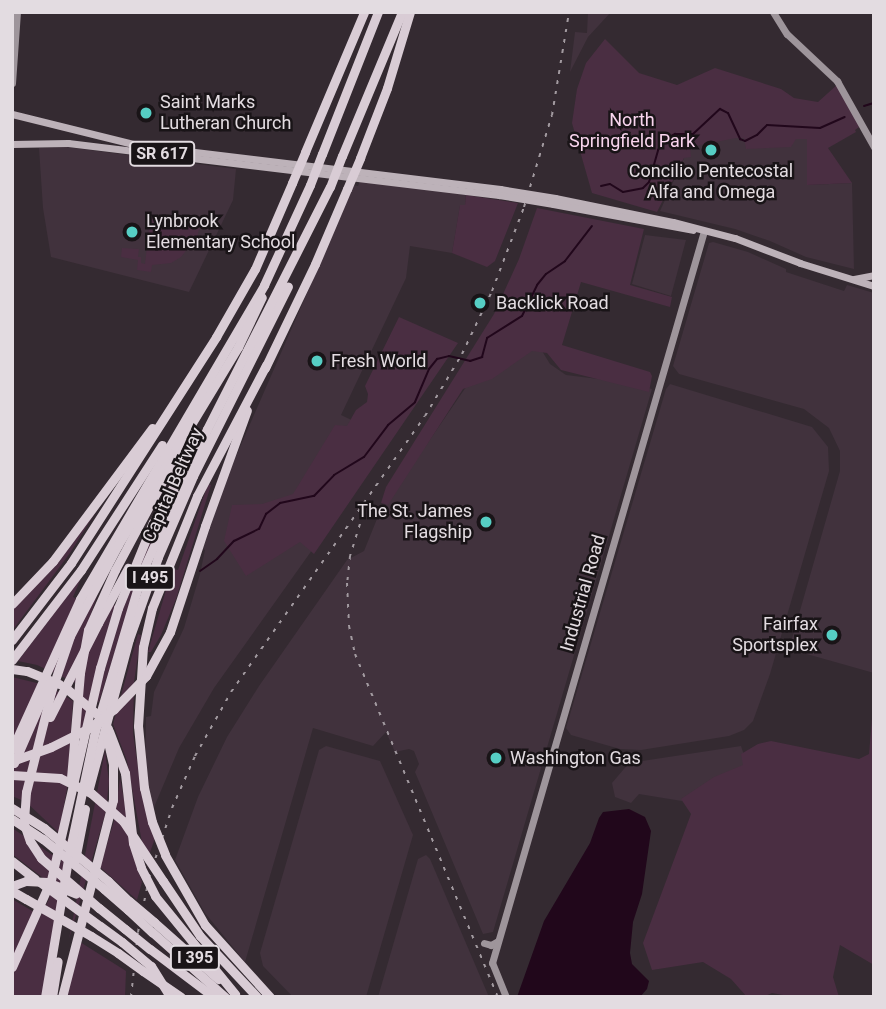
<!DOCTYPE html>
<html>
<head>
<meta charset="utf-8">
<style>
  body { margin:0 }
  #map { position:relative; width:886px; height:1009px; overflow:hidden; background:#342a31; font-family:Roboto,sans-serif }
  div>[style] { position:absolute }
  .built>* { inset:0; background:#41323d }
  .green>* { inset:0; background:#4a2e42 }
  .water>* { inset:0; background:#21071b }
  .stream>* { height:2px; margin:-1px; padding:0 1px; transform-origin:1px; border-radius:1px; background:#21071b }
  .secondary>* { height:7px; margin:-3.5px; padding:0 3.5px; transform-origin:3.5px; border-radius:3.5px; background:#9e959b }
  .primary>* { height:7px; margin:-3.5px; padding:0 3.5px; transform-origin:3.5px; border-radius:3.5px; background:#bdb2b9 }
  .highway>* { height:9px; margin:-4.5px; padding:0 4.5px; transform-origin:4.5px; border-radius:4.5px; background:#d9ccd5 }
  .rail>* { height:2px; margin-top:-1px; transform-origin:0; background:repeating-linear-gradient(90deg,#a29aa0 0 3.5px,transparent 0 10.5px) }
  .primary-bridge>* { height:7px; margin:-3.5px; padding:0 3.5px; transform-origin:3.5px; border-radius:3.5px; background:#bdb2b9 }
  .highway-bridge>* { height:9px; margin:-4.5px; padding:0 4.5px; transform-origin:4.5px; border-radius:4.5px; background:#d9ccd5 }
  .dots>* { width:19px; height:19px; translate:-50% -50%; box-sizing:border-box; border:4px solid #191417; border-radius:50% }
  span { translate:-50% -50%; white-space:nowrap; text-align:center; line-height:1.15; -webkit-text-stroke:5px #191417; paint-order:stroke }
  .shield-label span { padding:2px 5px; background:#191417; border:2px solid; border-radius:5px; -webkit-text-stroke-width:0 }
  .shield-label { font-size:16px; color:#e3dce1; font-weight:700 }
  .poi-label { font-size:18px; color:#e3dce1 }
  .left { translate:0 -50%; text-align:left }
  .right { translate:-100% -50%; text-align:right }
  .park-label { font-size:18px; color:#f9d5ee }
  .street-label { font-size:18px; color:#e3dce1 }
  .frame { position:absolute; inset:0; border:14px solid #e3dce1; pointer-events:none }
</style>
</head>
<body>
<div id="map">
  <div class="built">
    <div style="clip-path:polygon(588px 12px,611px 12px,588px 37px,570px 72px,575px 32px,587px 33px)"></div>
    <div style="clip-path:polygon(700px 123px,807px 135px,807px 185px,852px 183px,854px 269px,806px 257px,770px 241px,735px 229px,660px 211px)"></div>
    <div style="clip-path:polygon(67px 147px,236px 169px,233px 200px,189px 292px,51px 257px,43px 208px,39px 148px)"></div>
    <div style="clip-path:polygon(361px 178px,466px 195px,465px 206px,460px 206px,452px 253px,410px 246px,406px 278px,341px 415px,391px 439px,214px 688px,179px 748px,152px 812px,145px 773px,146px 717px,151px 716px,154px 692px,184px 628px,200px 574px,205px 550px,203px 549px,227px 477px,354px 185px,358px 186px)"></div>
    <div style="clip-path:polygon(645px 235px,686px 240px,671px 296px,632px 284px)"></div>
    <div style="clip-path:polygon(713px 242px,748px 252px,786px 269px,786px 272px,844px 291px,847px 285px,874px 293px,874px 673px,789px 649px,840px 471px,840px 451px,829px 428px,804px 409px,679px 374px,673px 366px,709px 243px)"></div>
    <div style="clip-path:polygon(539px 346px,550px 364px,566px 375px,623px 382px,652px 389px,493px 932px,483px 934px,415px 772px,419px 764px,414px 751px,409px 749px,395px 752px,386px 732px,373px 746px,313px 728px,245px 962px,205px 913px,175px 860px,198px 797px,227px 737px,259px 686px,347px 560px,364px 551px,379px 514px,466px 387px)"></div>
    <div style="clip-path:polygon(670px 384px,812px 427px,828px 447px,829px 471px,770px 674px,753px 721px,744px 730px,729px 736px,641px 750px,620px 749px,571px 735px,566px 728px,666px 389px)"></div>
    <div style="clip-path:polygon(326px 746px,380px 761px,413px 835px,366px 997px,293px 997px,263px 966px,260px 953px,319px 750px)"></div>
    <div style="clip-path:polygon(741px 746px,748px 767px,688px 802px,639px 794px,631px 803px,615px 797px,612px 783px,629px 763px)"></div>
    <div style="clip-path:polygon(426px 855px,430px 859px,489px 997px,378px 997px,418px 859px)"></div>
  </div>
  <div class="green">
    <div style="clip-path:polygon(605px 39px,639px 73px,677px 85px,715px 68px,781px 89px,794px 98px,818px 102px,838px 84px,862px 125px,855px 130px,856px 132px,828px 148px,852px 183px,807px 185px,807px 139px,796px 139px,791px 147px,746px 149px,744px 138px,736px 138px,690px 147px,691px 157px,684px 158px,657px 212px,592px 193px,572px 123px,577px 89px,586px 63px)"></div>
    <div style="clip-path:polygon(466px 195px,518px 203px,495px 261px,487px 267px,452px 253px,460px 205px,465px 205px)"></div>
    <div style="clip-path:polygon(537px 208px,644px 229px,630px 285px,672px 297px,670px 307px,581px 282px,562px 345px,650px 372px,652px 376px,649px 392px,561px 370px,547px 353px,532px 351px,492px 379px,463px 389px,388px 505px,381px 503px,386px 487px,494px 314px,519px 259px)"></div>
    <div style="clip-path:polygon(154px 218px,200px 226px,197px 237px,181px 257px,171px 263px,152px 265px,151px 272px,137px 270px,138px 260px,121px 257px,122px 248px,139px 249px,138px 257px,141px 257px,141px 263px,145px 264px,150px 221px)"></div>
    <div style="clip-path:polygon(399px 317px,458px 343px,314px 554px,300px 542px,246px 576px,224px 541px,232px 505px,262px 504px,293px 494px,335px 425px,347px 426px,356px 410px,367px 402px,368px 394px,365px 386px)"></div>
    <div style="clip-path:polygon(208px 484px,211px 485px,176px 599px,161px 635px,151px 652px,148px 652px,166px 590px,174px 569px,178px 570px)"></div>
    <div style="clip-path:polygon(102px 502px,70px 553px,12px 631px,12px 609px,57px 561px)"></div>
    <div style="clip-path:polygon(154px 532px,156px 532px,132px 598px,99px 702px,96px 701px,122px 608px)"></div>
    <div style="clip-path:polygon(82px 576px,73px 597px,90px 605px,97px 596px,82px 641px,76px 683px,37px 665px,18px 661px)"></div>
    <div style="clip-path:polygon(113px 604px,116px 606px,80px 739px,77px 738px,85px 659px,93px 626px,100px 627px)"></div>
    <div style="clip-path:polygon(138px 634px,141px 635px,134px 682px,133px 733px,142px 795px,155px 838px,146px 864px,127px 761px,113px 724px)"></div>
    <div style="clip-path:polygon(12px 677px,49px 686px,73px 701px,67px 789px,59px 833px,26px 802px,12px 796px)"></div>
    <div style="clip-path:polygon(872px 718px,874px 965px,840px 945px,833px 977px,839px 997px,794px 997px,772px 993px,763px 997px,747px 997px,731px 979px,703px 962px,652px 970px,643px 943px,691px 814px,681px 799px,714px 777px,743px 765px,741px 754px,758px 744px,771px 741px,859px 759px,869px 754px)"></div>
    <div style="clip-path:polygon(105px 751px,109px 781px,106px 811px,69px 939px)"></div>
    <div style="clip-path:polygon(120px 778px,136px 864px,142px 882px,137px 900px,100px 867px,114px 821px)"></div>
    <div style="clip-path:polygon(12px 828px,54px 856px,47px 881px,12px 854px)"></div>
    <div style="clip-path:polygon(69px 835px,42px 997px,12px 997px,12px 975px,49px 899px)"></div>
    <div style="clip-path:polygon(12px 899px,34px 912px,12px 959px)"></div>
    <div style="clip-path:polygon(80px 942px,126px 971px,125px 997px,67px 997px)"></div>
  </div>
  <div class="water">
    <div style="clip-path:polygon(629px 809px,645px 817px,651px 831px,642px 894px,633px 922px,630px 953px,632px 964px,649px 981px,647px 989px,640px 997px,517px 997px,544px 921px,590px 843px,599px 818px,603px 812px)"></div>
  </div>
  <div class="stream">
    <div style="left:864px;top:106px;width:10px;rotate:-17deg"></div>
    <div style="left:601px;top:186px;width:9px;rotate:-13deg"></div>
    <div style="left:610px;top:184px;width:15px;rotate:32deg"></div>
    <div style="left:623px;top:192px;width:20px;rotate:-11deg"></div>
    <div style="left:643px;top:188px;width:8px;rotate:-45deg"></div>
    <div style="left:649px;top:182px;width:33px;rotate:-74deg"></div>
    <div style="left:658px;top:150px;width:12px;rotate:-59deg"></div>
    <div style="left:664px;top:140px;width:13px;rotate:-29deg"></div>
    <div style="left:675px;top:134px;width:18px"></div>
    <div style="left:693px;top:134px;width:37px;rotate:-43deg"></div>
    <div style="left:720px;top:109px;width:9px;rotate:27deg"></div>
    <div style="left:728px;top:113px;width:29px;rotate:65deg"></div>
    <div style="left:740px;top:139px;width:5px;rotate:22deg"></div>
    <div style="left:745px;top:141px;width:13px;rotate:-27deg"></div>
    <div style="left:757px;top:135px;width:14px;rotate:-45deg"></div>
    <div style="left:767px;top:125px;width:53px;rotate:3.2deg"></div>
    <div style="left:820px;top:128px;width:27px;rotate:-24deg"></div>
    <div style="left:200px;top:571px;width:21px;rotate:-35deg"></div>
    <div style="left:217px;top:559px;width:25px;rotate:-47deg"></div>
    <div style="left:234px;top:541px;width:28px;rotate:-26deg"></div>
    <div style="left:259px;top:529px;width:17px;rotate:-65deg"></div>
    <div style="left:266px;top:514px;width:18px;rotate:-38deg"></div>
    <div style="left:280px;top:503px;width:35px;rotate:-12deg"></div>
    <div style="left:314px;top:496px;width:29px;rotate:-46deg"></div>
    <div style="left:334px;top:475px;width:35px;rotate:-31deg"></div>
    <div style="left:364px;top:457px;width:40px;rotate:-53deg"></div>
    <div style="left:388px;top:425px;width:35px;rotate:-40deg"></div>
    <div style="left:415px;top:402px;width:36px;rotate:-67deg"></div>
    <div style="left:429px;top:369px;width:13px;rotate:-51deg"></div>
    <div style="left:437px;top:359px;width:12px;rotate:-14deg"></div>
    <div style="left:449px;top:356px;width:22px;rotate:13deg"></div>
    <div style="left:470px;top:361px;width:13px;rotate:-18deg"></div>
    <div style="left:482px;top:357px;width:20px;rotate:-75deg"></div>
    <div style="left:487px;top:338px;width:41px;rotate:-32.2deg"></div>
    <div style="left:522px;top:316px;width:34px;rotate:-64deg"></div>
    <div style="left:537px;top:285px;width:14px;rotate:-51deg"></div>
    <div style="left:546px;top:274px;width:23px;rotate:-34deg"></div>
    <div style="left:565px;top:261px;width:44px;rotate:-52.4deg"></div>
  </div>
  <div class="secondary">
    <div style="left:773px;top:12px;width:26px;rotate:58deg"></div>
    <div style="left:787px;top:34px;width:69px;rotate:43.2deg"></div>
    <div style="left:837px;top:81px;width:76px;rotate:60.7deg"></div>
    <div style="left:12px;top:83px;width:71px;rotate:-86deg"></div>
    <div style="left:484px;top:943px;width:7px;rotate:16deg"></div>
    <div style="left:491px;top:945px;width:8px;rotate:-30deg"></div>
    <div style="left:506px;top:997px;width:37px;rotate:-112deg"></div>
    <div style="left:492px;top:963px;width:762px;rotate:-73.85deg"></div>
  </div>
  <div class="primary">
    <div style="left:12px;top:114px;width:129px;rotate:13.9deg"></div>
    <div style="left:137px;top:145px;width:366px;rotate:6.9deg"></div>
    <div style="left:12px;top:144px;width:56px;rotate:-1deg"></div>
    <div style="left:68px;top:143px;width:434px;rotate:6.9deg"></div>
    <div style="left:555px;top:198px;width:120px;rotate:11.5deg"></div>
    <div style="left:673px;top:222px;width:64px;rotate:14.5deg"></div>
    <div style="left:735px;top:238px;width:70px;rotate:21deg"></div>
    <div style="left:800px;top:263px;width:77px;rotate:17.3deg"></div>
    <div style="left:553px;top:204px;width:142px;rotate:10.5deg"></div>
    <div style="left:854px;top:279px;width:20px;rotate:-11deg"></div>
  </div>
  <div class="highway">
    <div style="left:305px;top:152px;width:152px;rotate:-67.1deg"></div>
    <div style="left:322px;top:154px;width:153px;rotate:-68.5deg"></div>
    <div style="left:342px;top:156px;width:156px;rotate:-67.4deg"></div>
    <div style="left:360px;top:158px;width:75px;rotate:-68.9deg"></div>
    <div style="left:387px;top:88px;width:79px;rotate:-73.2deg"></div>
    <div style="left:265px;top:368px;width:115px;rotate:-64.3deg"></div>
    <div style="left:315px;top:264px;width:82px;rotate:-66.9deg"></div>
    <div style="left:152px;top:525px;width:46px;rotate:-61.2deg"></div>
    <div style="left:205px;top:526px;width:123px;rotate:-70.1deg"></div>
    <div style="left:80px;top:599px;width:364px;rotate:-59.6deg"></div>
    <div style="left:264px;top:285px;width:110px;rotate:-65.3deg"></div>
    <div style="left:12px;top:604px;width:59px;rotate:-46.4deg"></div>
    <div style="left:53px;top:561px;width:166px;rotate:-53.3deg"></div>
    <div style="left:98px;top:623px;width:63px;rotate:-61.4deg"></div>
    <div style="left:70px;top:636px;width:103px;rotate:-62.2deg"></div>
    <div style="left:118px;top:545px;width:232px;rotate:-58.8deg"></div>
    <div style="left:238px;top:347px;width:55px;rotate:-64.4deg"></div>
    <div style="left:12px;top:640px;width:97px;rotate:-52.5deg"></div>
    <div style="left:71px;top:563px;width:269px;rotate:-57.3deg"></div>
    <div style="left:216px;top:337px;width:78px;rotate:-60.2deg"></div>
    <div style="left:255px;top:269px;width:94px;rotate:-66.7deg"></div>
    <div style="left:12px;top:660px;width:113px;rotate:-52.5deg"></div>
    <div style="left:81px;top:570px;width:149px;rotate:-57.1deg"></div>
    <div style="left:12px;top:669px;width:15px;rotate:8deg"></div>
    <div style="left:27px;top:671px;width:35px;rotate:22deg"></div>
    <div style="left:109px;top:731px;width:45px;rotate:69.1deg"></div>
    <div style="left:125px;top:773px;width:70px;rotate:83.5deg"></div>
    <div style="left:133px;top:843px;width:26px;rotate:72deg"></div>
    <div style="left:71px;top:778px;width:105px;rotate:-85.1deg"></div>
    <div style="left:80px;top:673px;width:44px;rotate:-79.5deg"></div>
    <div style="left:88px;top:630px;width:66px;rotate:-65.8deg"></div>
    <div style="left:115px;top:570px;width:132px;rotate:-61.9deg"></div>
    <div style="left:89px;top:788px;width:154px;rotate:-75deg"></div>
    <div style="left:129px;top:639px;width:87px;rotate:-70.5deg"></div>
    <div style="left:158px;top:557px;width:88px;rotate:-66.6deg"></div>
    <div style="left:193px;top:476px;width:212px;rotate:-63.4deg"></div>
    <div style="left:12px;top:808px;width:38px;rotate:32deg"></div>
    <div style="left:12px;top:819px;width:37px;rotate:33deg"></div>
    <div style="left:152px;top:822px;width:35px;rotate:-103deg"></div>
    <div style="left:144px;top:788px;width:62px;rotate:-95.5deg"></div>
    <div style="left:138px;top:726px;width:79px;rotate:-86.4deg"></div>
    <div style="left:143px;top:647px;width:40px;rotate:-77deg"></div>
    <div style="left:152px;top:608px;width:121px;rotate:-68.1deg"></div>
    <div style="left:197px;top:496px;width:148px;rotate:-62.2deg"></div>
    <div style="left:165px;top:855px;width:81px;rotate:60.3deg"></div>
    <div style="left:205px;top:925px;width:97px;rotate:47.9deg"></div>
    <div style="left:75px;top:860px;width:52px;rotate:-78.9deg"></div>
    <div style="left:12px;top:861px;width:29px;rotate:38deg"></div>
    <div style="left:108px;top:881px;width:29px;rotate:44deg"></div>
    <div style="left:163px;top:881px;width:66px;rotate:56.1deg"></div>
    <div style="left:200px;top:936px;width:83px;rotate:46.9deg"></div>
    <div style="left:104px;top:889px;width:32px;rotate:41deg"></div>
    <div style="left:12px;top:891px;width:16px;rotate:30deg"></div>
    <div style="left:155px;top:896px;width:127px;rotate:50.8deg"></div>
    <div style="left:99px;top:908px;width:33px;rotate:39deg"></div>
    <div style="left:154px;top:922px;width:86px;rotate:41.7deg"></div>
    <div style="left:100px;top:926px;width:27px;rotate:36deg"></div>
    <div style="left:152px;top:932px;width:98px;rotate:41.7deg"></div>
    <div style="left:91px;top:936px;width:32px;rotate:32deg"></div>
    <div style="left:150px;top:949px;width:80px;rotate:36.9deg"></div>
    <div style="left:12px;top:967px;width:95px;rotate:-65.9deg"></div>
    <div style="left:51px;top:880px;width:218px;rotate:-77deg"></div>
    <div style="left:100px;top:668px;width:63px;rotate:-73.3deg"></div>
    <div style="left:118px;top:608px;width:93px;rotate:-67.9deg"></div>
    <div style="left:143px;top:971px;width:46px;rotate:34.4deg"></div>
    <div style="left:45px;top:997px;width:145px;rotate:-80.5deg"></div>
    <div style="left:69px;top:854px;width:126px;rotate:-78.1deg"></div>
    <div style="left:95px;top:731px;width:168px;rotate:-73.4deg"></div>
    <div style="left:143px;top:570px;width:155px;rotate:-65.6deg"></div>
    <div style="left:207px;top:429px;width:271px;rotate:-63.1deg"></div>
    <div style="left:52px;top:997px;width:36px;rotate:-81deg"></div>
    <div style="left:62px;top:997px;width:203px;rotate:-75.5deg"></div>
    <div style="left:113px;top:800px;width:36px;rotate:-90deg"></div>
    <div style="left:113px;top:764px;width:27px;rotate:-103deg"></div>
  </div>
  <div class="rail">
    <div style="left:363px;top:514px;width:44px;rotate:107.2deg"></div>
    <div style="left:350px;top:556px;width:27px;rotate:96deg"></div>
    <div style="left:347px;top:583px;width:43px;rotate:87.3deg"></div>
    <div style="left:349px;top:626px;width:29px;rotate:78deg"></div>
    <div style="left:355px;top:654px;width:372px;rotate:67.4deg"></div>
    <div style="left:131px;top:997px;width:65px;rotate:-83.9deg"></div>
    <div style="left:138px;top:932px;width:55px;rotate:-78.5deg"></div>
    <div style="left:149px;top:878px;width:74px;rotate:-71.8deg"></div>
    <div style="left:172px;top:808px;width:57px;rotate:-66.1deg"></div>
    <div style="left:195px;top:756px;width:73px;rotate:-60.6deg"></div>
    <div style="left:231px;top:692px;width:337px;rotate:-54.9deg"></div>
    <div style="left:425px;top:416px;width:72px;rotate:-59.2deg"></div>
    <div style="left:462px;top:354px;width:70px;rotate:-64.5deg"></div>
    <div style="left:492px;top:291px;width:90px;rotate:-69.1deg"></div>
    <div style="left:524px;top:207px;width:96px;rotate:-73.1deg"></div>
    <div style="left:552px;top:115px;width:104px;rotate:-80.6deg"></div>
  </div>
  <div class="primary-bridge">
    <div style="left:500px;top:189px;width:56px;rotate:9.3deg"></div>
    <div style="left:499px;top:195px;width:55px;rotate:9.5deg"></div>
  </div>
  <div class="highway-bridge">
    <div style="left:292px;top:183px;width:34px;rotate:-67deg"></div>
    <div style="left:310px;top:185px;width:33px;rotate:-69deg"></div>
    <div style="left:330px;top:187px;width:33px;rotate:-69deg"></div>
    <div style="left:347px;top:189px;width:34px;rotate:-67deg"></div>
    <div style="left:70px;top:636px;width:59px;rotate:108.7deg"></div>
    <div style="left:51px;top:692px;width:103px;rotate:104deg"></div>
    <div style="left:26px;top:792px;width:32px;rotate:94deg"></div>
    <div style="left:24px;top:824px;width:18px;rotate:71deg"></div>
    <div style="left:30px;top:841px;width:20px;rotate:57deg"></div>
    <div style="left:41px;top:858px;width:77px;rotate:40.8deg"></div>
    <div style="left:67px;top:689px;width:40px;rotate:40deg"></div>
    <div style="left:98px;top:715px;width:17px;rotate:54deg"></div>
    <div style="left:50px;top:717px;width:106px;rotate:-62.9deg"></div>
    <div style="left:12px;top:749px;width:165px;rotate:-65.6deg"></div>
    <div style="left:12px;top:761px;width:41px;rotate:-19.7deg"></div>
    <div style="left:51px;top:747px;width:42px;rotate:-26.6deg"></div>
    <div style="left:89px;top:728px;width:31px;rotate:-37deg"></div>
    <div style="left:114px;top:709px;width:46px;rotate:-45.9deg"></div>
    <div style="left:146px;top:676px;width:50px;rotate:-61.4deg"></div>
    <div style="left:170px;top:632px;width:112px;rotate:-71.7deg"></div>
    <div style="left:14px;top:763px;width:87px;rotate:-66.4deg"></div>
    <div style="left:12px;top:775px;width:48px;rotate:3.6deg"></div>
    <div style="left:60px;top:778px;width:34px;rotate:26deg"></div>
    <div style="left:91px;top:793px;width:43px;rotate:41.2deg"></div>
    <div style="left:123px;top:821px;width:72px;rotate:56.3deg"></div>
    <div style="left:152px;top:822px;width:35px;rotate:68deg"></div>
    <div style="left:44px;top:828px;width:83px;rotate:39.6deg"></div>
    <div style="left:43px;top:839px;width:79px;rotate:39.3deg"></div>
    <div style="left:141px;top:868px;width:31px;rotate:63deg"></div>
    <div style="left:40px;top:882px;width:74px;rotate:36.3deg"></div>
    <div style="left:12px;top:886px;width:15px;rotate:-20deg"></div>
    <div style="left:26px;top:881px;width:21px;rotate:3deg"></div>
    <div style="left:47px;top:882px;width:31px;rotate:22deg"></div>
    <div style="left:26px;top:899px;width:75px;rotate:29.6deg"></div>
    <div style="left:129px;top:901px;width:33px;rotate:40deg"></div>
    <div style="left:128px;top:910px;width:33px;rotate:43deg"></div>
    <div style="left:125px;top:929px;width:32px;rotate:39deg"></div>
    <div style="left:122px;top:942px;width:38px;rotate:40deg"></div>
    <div style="left:151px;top:966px;width:36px;rotate:58deg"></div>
    <div style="left:118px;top:953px;width:31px;rotate:36deg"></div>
  </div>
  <div class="dots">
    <div style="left:146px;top:113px;background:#56cec4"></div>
    <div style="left:711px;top:150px;background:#56cec4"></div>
    <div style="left:132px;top:232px;background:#56cec4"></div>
    <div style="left:480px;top:303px;background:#56cec4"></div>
    <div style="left:317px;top:361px;background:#56cec4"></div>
    <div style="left:486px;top:522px;background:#56cec4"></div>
    <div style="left:832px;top:635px;background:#56cec4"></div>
    <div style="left:496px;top:758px;background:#56cec4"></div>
  </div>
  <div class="shield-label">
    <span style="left:162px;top:154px">SR 617</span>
    <span style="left:150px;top:578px">I 495</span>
    <span style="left:195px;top:958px">I 395</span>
  </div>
  <div class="poi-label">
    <span class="left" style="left:160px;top:113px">Saint Marks<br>Lutheran Church</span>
    <span style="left:711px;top:182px">Concilio Pentecostal<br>Alfa and Omega</span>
    <span class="left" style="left:146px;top:232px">Lynbrook<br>Elementary School</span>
    <span class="left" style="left:496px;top:303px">Backlick Road</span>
    <span class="left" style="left:331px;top:361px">Fresh World</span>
    <span class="right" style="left:472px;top:522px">The St. James<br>Flagship</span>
    <span class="right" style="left:818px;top:635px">Fairfax<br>Sportsplex</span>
    <span class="left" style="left:510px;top:758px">Washington Gas</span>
  </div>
  <div class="park-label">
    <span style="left:632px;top:131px">North<br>Springfield Park</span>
  </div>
  <div class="street-label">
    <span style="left:173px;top:485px;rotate:-66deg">Capital Beltway</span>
    <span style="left:583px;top:593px;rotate:-74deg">Industrial Road</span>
  </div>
  <div class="frame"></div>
</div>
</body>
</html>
